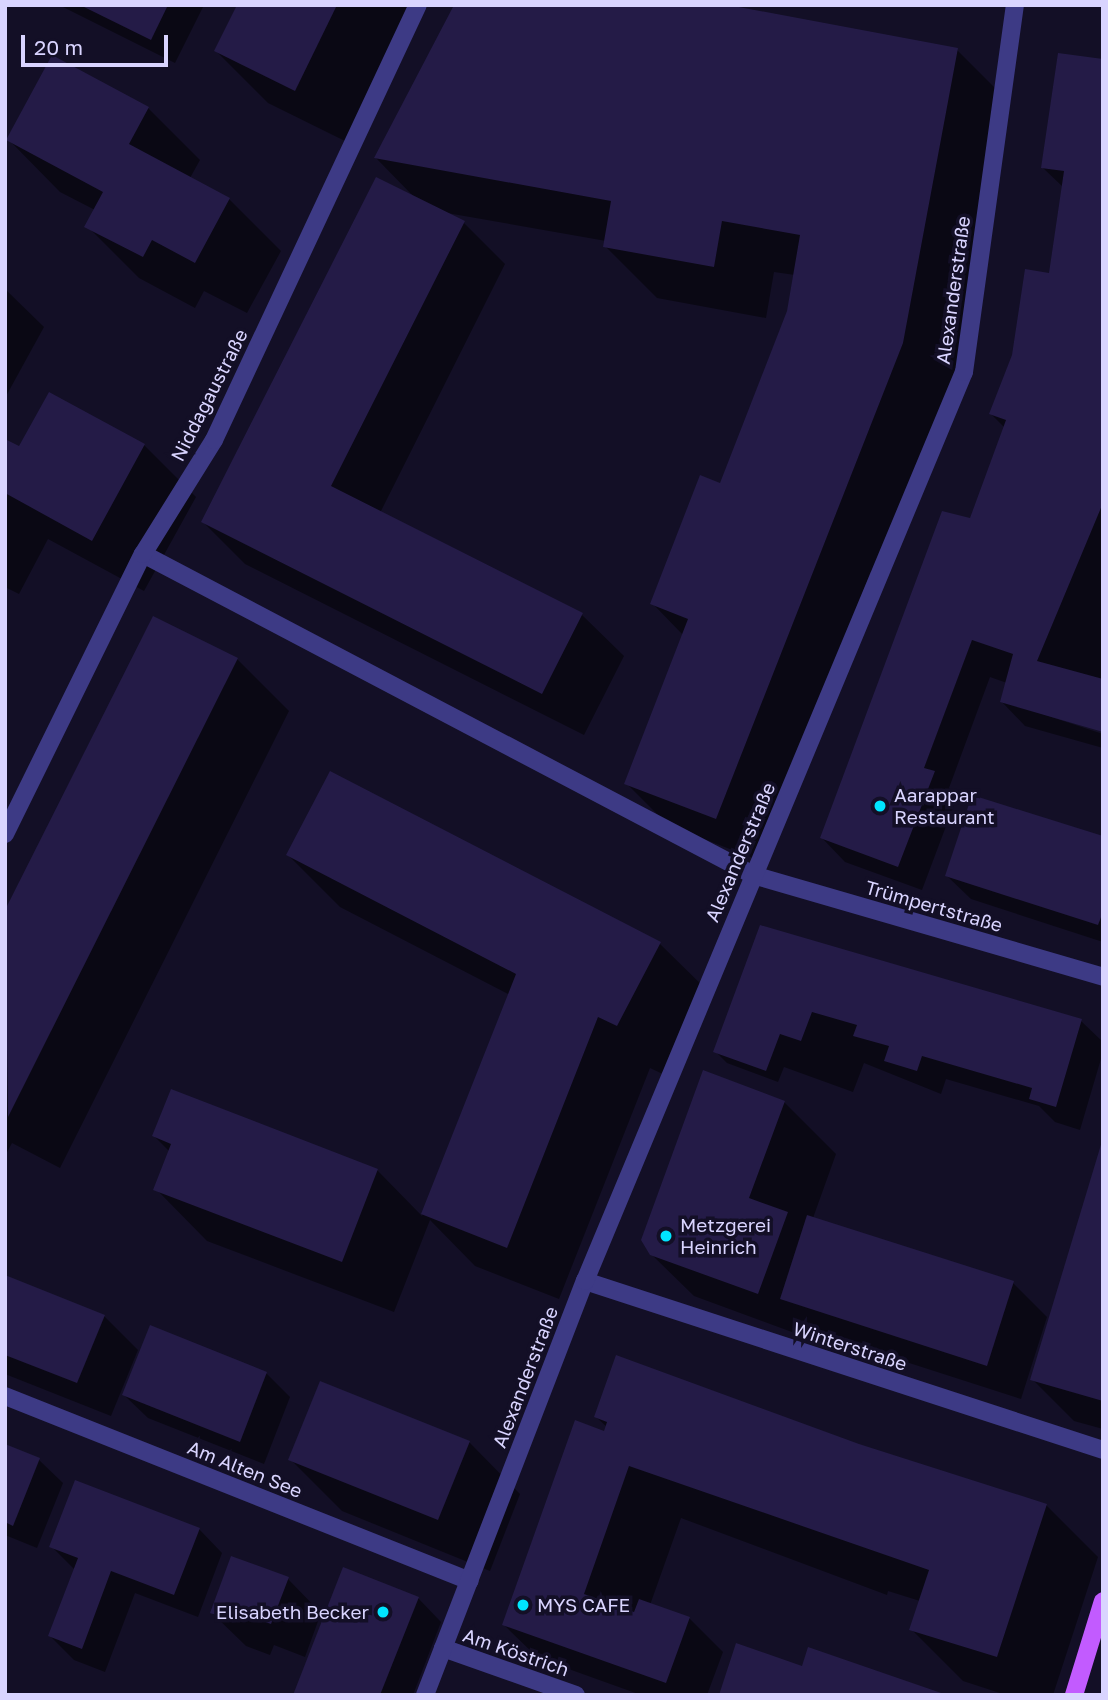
<!DOCTYPE html>
<html>
<head>
<meta charset="utf-8">
<style>
  body { margin:0 }
  #map { position:relative; width:1108px; height:1700px; overflow:hidden; background:#130f26; font-family:"Golos Text",sans-serif }
  div>[style] { position:absolute }
  .shadow>* { inset:0; background:#0007 }
  .building>* { inset:0; background:#241b47 }
  .minor>* { height:18px; margin:-9px; padding:0 9px; transform-origin:9px; border-radius:9px; background:#3d3a85 }
  .major>* { height:18px; margin:-9px; padding:0 9px; transform-origin:9px; border-radius:9px; background:#c25bff }
  .dots>* { width:19px; height:19px; translate:-50% -50%; box-sizing:border-box; border:4px solid #130f26; border-radius:50% }
  span { translate:-50% -50%; white-space:nowrap; text-align:center; line-height:1.15; -webkit-text-stroke:7px #130f26; paint-order:stroke }
  .street-label { font-size:19px; color:#d9d4ff }
  .poi-label { font-size:19px; color:#d9d4ff }
  .left { translate:0 -50%; text-align:left }
  .right { translate:-100% -50%; text-align:right }
  .frame { position:absolute; inset:0; border:7px solid #d9d4ff; pointer-events:none }
  .scale { position:absolute; left:21px; top:35px; width:147px; height:32px; box-sizing:border-box; border:4px solid #d9d4ff; border-top:0; padding-left:9px; font-size:21px; line-height:24px; white-space:nowrap; color:#d9d4ff; -webkit-text-stroke:5px #130f26; paint-order:stroke }
</style>
</head>
<body>
<div id="map">
  <div class="shadow">
    <div style="clip-path:polygon(59px 5px,204px 5px,175px 63px)"></div>
    <div style="clip-path:polygon(239px 5px,415px 5px,347px 142px,268px 103px,216px 51px)"></div>
    <div style="clip-path:polygon(957px 50px,1009px 102px,954px 395px,883px 575px,871px 571px,758px 860px,668px 825px,626px 783px,684px 636px,652px 603px,721px 485px,789px 312px,795px 275px,774px 272px,766px 318px,657px 298px,605px 246px,606px 241px,447px 213px,464px 223px,505px 264px,380px 513px,582px 615px,624px 656px,584px 735px,245px 564px,203px 522px,415px 198px,376px 158px)"></div>
    <div style="clip-path:polygon(1103px 61px,1103px 678px,1027px 709px,1103px 734px,1103px 748px,1025px 726px,1002px 702px,1007px 683px,990px 677px,949px 788px,957px 797px,922px 890px,845px 862px,822px 838px,971px 520px,1005px 428px,991px 414px,1050px 275px,1063px 187px,1043px 168px)"></div>
    <div style="clip-path:polygon(148px 108px,200px 160px,190px 178px,229px 199px,281px 251px,247px 313px,204px 291px,195px 308px,139px 278px,87px 226px,95px 210px,60px 192px,9px 140px)"></div>
    <div style="clip-path:polygon(5px 289px,44px 327px,5px 398px)"></div>
    <div style="clip-path:polygon(5px 441px,19px 449px,144px 445px,196px 497px,144px 591px,48px 539px,19px 594px,5px 587px)"></div>
    <div style="clip-path:polygon(237px 659px,289px 711px,60px 1168px,12px 1143px,5px 1156px,5px 914px)"></div>
    <div style="clip-path:polygon(1103px 838px,1103px 942px,971px 899px,947px 876px)"></div>
    <div style="clip-path:polygon(288px 855px,660px 944px,712px 995px,669px 1077px,650px 1068px,559px 1299px,475px 1266px,430px 1220px,394px 1312px,207px 1241px,156px 1189px,170px 1152px,154px 1136px,377px 1170px,422px 1216px,510px 995px,340px 907px)"></div>
    <div style="clip-path:polygon(761px 927px,1081px 1021px,1103px 1042px,1103px 1052px,1080px 1130px,1055px 1122px,1039px 1106px,946px 1079px,941px 1094px,864px 1063px,853px 1092px,784px 1067px,778px 1082px,727px 1063px,715px 1051px)"></div>
    <div style="clip-path:polygon(784px 1102px,836px 1154px,813px 1218px,1013px 1283px,1047px 1317px,1021px 1399px,816px 1333px,805px 1322px,800px 1335px,694px 1296px,651px 1254px)"></div>
    <div style="clip-path:polygon(1103px 1142px,1103px 1429px,1074px 1421px,1032px 1379px)"></div>
    <div style="clip-path:polygon(5px 1277px,104px 1316px,138px 1350px,111px 1416px,5px 1374px)"></div>
    <div style="clip-path:polygon(151px 1328px,267px 1374px,290px 1397px,264px 1464px,148px 1418px,124px 1395px)"></div>
    <div style="clip-path:polygon(596px 1417px,859px 1445px,1046px 1505px,1098px 1557px,1053px 1695px,1006px 1695px,963px 1681px,911px 1629px,920px 1601px,888px 1591px,887px 1595px,681px 1518px,650px 1605px,689px 1618px,723px 1652px,707px 1695px,641px 1695px,538px 1658px,504px 1625px,605px 1433px,607px 1427px)"></div>
    <div style="clip-path:polygon(469px 1442px,520px 1494px,490px 1571px,342px 1511px,290px 1459px)"></div>
    <div style="clip-path:polygon(5px 1446px,39px 1460px,63px 1483px,37px 1548px,5px 1535px)"></div>
    <div style="clip-path:polygon(199px 1529px,222px 1553px,198px 1617px,135px 1593px,105px 1672px,74px 1660px,50px 1636px,75px 1570px,51px 1546px)"></div>
    <div style="clip-path:polygon(288px 1579px,321px 1613px,305px 1657px,274px 1645px,270px 1655px,246px 1646px,212px 1613px)"></div>
    <div style="clip-path:polygon(418px 1598px,441px 1622px,413px 1695px,295px 1695px)"></div>
  </div>
  <div class="building">
    <div style="clip-path:polygon(80px 5px,168px 5px,151px 40px)"></div>
    <div style="clip-path:polygon(237px 5px,337px 5px,295px 91px,214px 51px)"></div>
    <div style="clip-path:polygon(454px 5px,728px 5px,958px 48px,903px 343px,716px 819px,624px 784px,688px 619px,650px 604px,700px 475px,720px 483px,787px 311px,800px 235px,722px 221px,714px 267px,603px 247px,611px 201px,374px 158px)"></div>
    <div style="clip-path:polygon(1058px 53px,1103px 59px,1103px 503px,1037px 661px,1103px 679px,1103px 732px,1000px 702px,1013px 654px,972px 640px,924px 768px,935px 771px,898px 867px,820px 838px,942px 511px,970px 518px,1006px 420px,989px 414px,1012px 355px,1025px 269px,1049px 273px,1064px 171px,1041px 168px)"></div>
    <div style="clip-path:polygon(52px 55px,149px 107px,129px 144px,230px 198px,195px 263px,152px 240px,143px 257px,84px 227px,103px 192px,6px 140px)"></div>
    <div style="clip-path:polygon(376px 177px,465px 221px,331px 486px,583px 613px,542px 694px,201px 522px)"></div>
    <div style="clip-path:polygon(49px 392px,145px 444px,92px 541px,5px 493px,5px 439px,19px 446px)"></div>
    <div style="clip-path:polygon(153px 616px,238px 658px,8px 1117px,5px 910px)"></div>
    <div style="clip-path:polygon(330px 771px,661px 942px,617px 1026px,598px 1017px,507px 1248px,421px 1214px,516px 974px,286px 855px)"></div>
    <div style="clip-path:polygon(972px 795px,1103px 836px,1103px 912px,1098px 925px,945px 876px)"></div>
    <div style="clip-path:polygon(760px 925px,1082px 1019px,1056px 1107px,1029px 1099px,1032px 1088px,922px 1056px,917px 1071px,884px 1061px,889px 1046px,853px 1036px,857px 1025px,812px 1012px,801px 1041px,780px 1034px,766px 1071px,713px 1052px)"></div>
    <div style="clip-path:polygon(703px 1070px,785px 1101px,749px 1198px,788px 1212px,758px 1294px,650px 1255px,641px 1240px)"></div>
    <div style="clip-path:polygon(171px 1089px,378px 1169px,342px 1262px,153px 1190px,171px 1144px,152px 1136px)"></div>
    <div style="clip-path:polygon(1103px 1138px,1103px 1401px,1030px 1380px)"></div>
    <div style="clip-path:polygon(807px 1215px,1014px 1281px,987px 1366px,780px 1299px)"></div>
    <div style="clip-path:polygon(5px 1275px,105px 1315px,77px 1383px,5px 1355px)"></div>
    <div style="clip-path:polygon(150px 1325px,267px 1372px,240px 1442px,122px 1395px)"></div>
    <div style="clip-path:polygon(616px 1355px,859px 1444px,1047px 1504px,997px 1657px,909px 1630px,929px 1570px,629px 1466px,584px 1594px,634px 1612px,639px 1599px,690px 1617px,666px 1683px,502px 1625px,575px 1420px,604px 1431px,607px 1422px,594px 1417px)"></div>
    <div style="clip-path:polygon(320px 1381px,470px 1441px,438px 1520px,288px 1460px)"></div>
    <div style="clip-path:polygon(5px 1444px,40px 1458px,13px 1526px,5px 1522px)"></div>
    <div style="clip-path:polygon(75px 1480px,200px 1528px,174px 1595px,111px 1571px,82px 1649px,48px 1636px,78px 1558px,49px 1547px)"></div>
    <div style="clip-path:polygon(231px 1556px,289px 1577px,271px 1624px,240px 1613px,236px 1622px,210px 1613px)"></div>
    <div style="clip-path:polygon(343px 1567px,419px 1597px,380px 1695px,293px 1695px)"></div>
    <div style="clip-path:polygon(736px 1643px,802px 1666px,808px 1647px,947px 1695px,719px 1695px)"></div>
  </div>
  <div class="minor">
    <div style="left:143px;top:554px;width:689px;rotate:27.75deg"></div>
    <div style="left:753px;top:875px;width:365px;rotate:16.2deg"></div>
    <div style="left:5px;top:834px;width:312px;rotate:-63.8deg"></div>
    <div style="left:143px;top:554px;width:134px;rotate:-58.1deg"></div>
    <div style="left:214px;top:440px;width:480px;rotate:-64.9deg"></div>
    <div style="left:585px;top:1281px;width:545px;rotate:18.07deg"></div>
    <div style="left:5px;top:1396px;width:500px;rotate:21.7deg"></div>
    <div style="left:443px;top:1648px;width:141px;rotate:19.5deg"></div>
    <div style="left:425px;top:1695px;width:444px;rotate:-68.9deg"></div>
    <div style="left:585px;top:1281px;width:985px;rotate:-67.37deg"></div>
    <div style="left:964px;top:372px;width:371px;rotate:-82.1deg"></div>
  </div>
  <div class="major">
    <div style="left:1074px;top:1695px;width:98px;rotate:-72.9deg"></div>
  </div>
  <div class="dots">
    <div style="left:880px;top:806px;background:#00e5ff"></div>
    <div style="left:666px;top:1236px;background:#00e5ff"></div>
    <div style="left:523px;top:1605px;background:#00e5ff"></div>
    <div style="left:383px;top:1612px;background:#00e5ff"></div>
  </div>
  <div class="street-label">
    <span style="left:953px;top:290px;rotate:-82deg">Alexanderstraße</span>
    <span style="left:209px;top:395px;rotate:-63deg">Niddagaustraße</span>
    <span style="left:740px;top:852px;rotate:-67deg">Alexanderstraße</span>
    <span style="left:934px;top:906px;rotate:16deg">Trümpertstraße</span>
    <span style="left:850px;top:1346px;rotate:18deg">Winterstraße</span>
    <span style="left:525px;top:1377px;rotate:-69deg">Alexanderstraße</span>
    <span style="left:245px;top:1469px;rotate:22deg">Am Alten See</span>
    <span style="left:516px;top:1652px;rotate:19deg">Am Köstrich</span>
  </div>
  <div class="poi-label">
    <span class="left" style="left:894px;top:806px">Aarappar<br>Restaurant</span>
    <span class="left" style="left:680px;top:1236px">Metzgerei<br>Heinrich</span>
    <span class="left" style="left:537px;top:1605px">MYS CAFE</span>
    <span class="right" style="left:369px;top:1612px">Elisabeth Becker</span>
  </div>
  <div class="frame"></div>
  <div class="scale">20 m</div>
</div>
</body>
</html>
